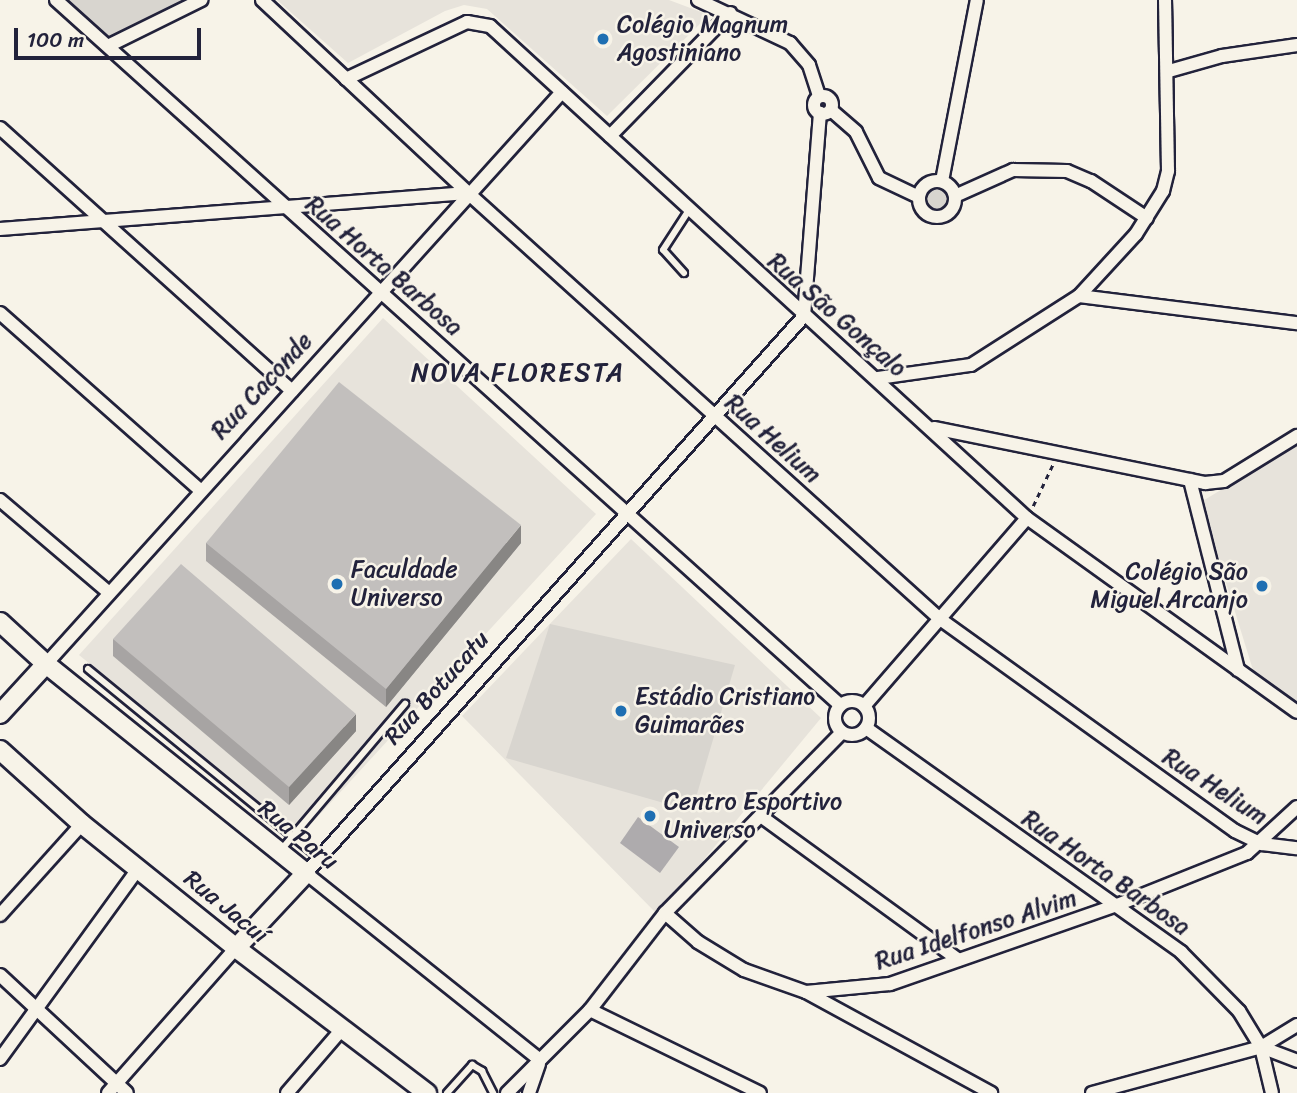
<!DOCTYPE html>
<html>
<head>
<meta charset="utf-8">
<style>
  body { margin:0 }
  #map { position:relative; width:1297px; height:1093px; overflow:hidden; background:#f7f3e8; font-family:Sriracha,sans-serif }
  div>[style] { position:absolute }
  .built>* { inset:0; background:#e7e3db }
  .green>* { inset:0; background:#d8d5cf }
  .round { border-radius:50% }
  .water>* { inset:0; background:#aeabad }
  .path>* { height:2.5px; margin-top:-1.25px; transform-origin:0; background:repeating-linear-gradient(90deg,#22223b 0 5px,transparent 0 10px) }
  .roads { filter:drop-shadow(2px 0 #22223b) drop-shadow(-2px 0 #22223b) drop-shadow(0 2px #22223b) drop-shadow(0 -2px #22223b) }
  .lane>* { height:6px; margin:-3px; padding:0 3px; transform-origin:3px; border-radius:3px; background:#f7f3e8 }
  .street>* { height:12px; margin:-6px; padding:0 6px; transform-origin:6px; border-radius:6px; background:#f7f3e8 }
  .street>.ring { margin:-6px; padding:0; box-sizing:content-box; background:none; border:12px solid #f7f3e8; border-radius:50% }
  .secondary>* { height:18px; margin:-9px; padding:0 9px; transform-origin:9px; border-radius:9px; background:#f7f3e8 }
  .wall>* { inset:0; background:#a7a4a3 }
  .shaded-wall>* { inset:0; background:#888684 }
  .building>* { inset:0; background:#c2bfbd }
  .dots>* { width:19px; height:19px; translate:-50% -50%; box-sizing:border-box; border:4px solid #f7f3e8; border-radius:50% }
  span { translate:-50% -50%; white-space:nowrap; text-align:center; line-height:1.15; -webkit-text-stroke:5px #f7f3e8; paint-order:stroke }
  .poi-label { font-size:24px; color:#22223b }
  .left { translate:0 -50%; text-align:left }
  .right { translate:-100% -50%; text-align:right }
  .street-label { font-size:24px; color:#22223b }
  .neighbourhood-label { font-size:26px; color:#22223b; letter-spacing:2px }
  .scale { position:absolute; left:14px; top:28px; width:187px; height:32px; box-sizing:border-box; border:4px solid #22223b; border-top:0; padding-left:9px; font-size:21px; line-height:24px; white-space:nowrap; color:#22223b; -webkit-text-stroke:5px #f7f3e8; paint-order:stroke }
</style>
</head>
<body>
<div id="map">
  <div class="built">
    <div style="clip-path:polygon(277px 0,669px 0,709px 15px,607px 116px,487px 9px,464px 5px,445px 11px,348px 63px)"></div>
    <div style="clip-path:polygon(383px 318px,596px 514px,300px 836px,79px 655px)"></div>
    <div style="clip-path:polygon(1297px 444px,1297px 702px,1253px 670px,1201px 502px)"></div>
    <div style="clip-path:polygon(631px 539px,821px 718px,658px 915px,462px 716px)"></div>
  </div>
  <div class="green">
    <div style="clip-path:polygon(60px 0,200px 0,107px 42px)"></div>
    <div class="round" style="left:923px;top:185px;width:28px;height:28px"></div>
    <div style="clip-path:polygon(550px 624px,735px 665px,692px 811px,506px 758px)"></div>
  </div>
  <div class="water">
    <div style="clip-path:polygon(638px 817px,679px 847px,660px 873px,620px 843px)"></div>
  </div>
  <div class="path">
    <div style="left:1033px;top:506px;width:47px;rotate:-64.5deg"></div>
  </div>
  <div class="roads">
    <div class="lane">
      <div style="left:684px;top:273px;width:31px;rotate:-132deg"></div>
      <div style="left:663px;top:250px;width:48px;rotate:-57deg"></div>
      <div style="left:88px;top:669px;width:298px;rotate:39.3deg"></div>
      <div style="left:281px;top:850px;width:192px;rotate:-49.7deg"></div>
      <div style="left:447px;top:1093px;width:38px;rotate:-48deg"></div>
      <div style="left:472px;top:1065px;width:12px;rotate:31deg"></div>
      <div style="left:482px;top:1071px;width:25px;rotate:63deg"></div>
    </div>
    <div class="street">
      <div style="left:56px;top:0;width:1054px;rotate:41.96deg"></div>
      <div style="left:262px;top:0;width:282px;rotate:43.1deg"></div>
      <div style="left:468px;top:193px;width:636px;rotate:42.07deg"></div>
      <div style="left:940px;top:619px;width:363px;rotate:35.7deg"></div>
      <div style="left:1235px;top:831px;width:30px;rotate:26deg"></div>
      <div style="left:1262px;top:844px;width:35px;rotate:7deg"></div>
      <div style="left:698px;top:0;width:102px;rotate:25.1deg"></div>
      <div style="left:790px;top:43px;width:29px;rotate:49deg"></div>
      <div style="left:809px;top:65px;width:33px;rotate:72deg"></div>
      <div style="left:110px;top:45px;width:102px;rotate:-26.3deg"></div>
      <div style="left:1169px;top:71px;width:55px;rotate:-15.8deg"></div>
      <div style="left:1222px;top:56px;width:76px;rotate:-8.3deg"></div>
      <div style="left:346px;top:79px;width:134px;rotate:-25.2deg"></div>
      <div style="left:467px;top:22px;width:23px;rotate:10deg"></div>
      <div style="left:490px;top:26px;width:728px;rotate:42.5deg"></div>
      <div style="left:1027px;top:518px;width:332px;rotate:35.7deg"></div>
      <div class="ring" style="left:814px;top:96px;width:6px;height:6px"></div>
      <div style="left:831px;top:110px;width:33px;rotate:41deg"></div>
      <div style="left:856px;top:132px;width:51px;rotate:63.4deg"></div>
      <div style="left:879px;top:178px;width:44px;rotate:25.4deg"></div>
      <div style="left:0;top:128px;width:393px;rotate:42deg"></div>
      <div style="left:610px;top:136px;width:172px;rotate:-45.7deg"></div>
      <div class="ring" style="left:919px;top:181px;width:24px;height:24px"></div>
      <div style="left:942px;top:181px;width:184px;rotate:-79.1deg"></div>
      <div style="left:955px;top:196px;width:64px;rotate:-24.1deg"></div>
      <div style="left:1013px;top:170px;width:54px;rotate:1.1deg"></div>
      <div style="left:1067px;top:171px;width:26px;rotate:23deg"></div>
      <div style="left:1091px;top:181px;width:67px;rotate:33.5deg"></div>
      <div style="left:0;top:229px;width:469px;rotate:-4.4deg"></div>
      <div style="left:1079px;top:296px;width:220px;rotate:7.1deg"></div>
      <div style="left:0;top:313px;width:267px;rotate:41.5deg"></div>
      <div style="left:804px;top:316px;width:204px;rotate:-85.5deg"></div>
      <div style="left:878px;top:378px;width:94px;rotate:-8deg"></div>
      <div style="left:971px;top:365px;width:128px;rotate:-32.6deg"></div>
      <div style="left:1079px;top:296px;width:84px;rotate:-47.4deg"></div>
      <div style="left:1136px;top:234px;width:51px;rotate:-57.9deg"></div>
      <div style="left:1163px;top:191px;width:21px;rotate:-76deg"></div>
      <div style="left:1168px;top:171px;width:171px;rotate:-91deg"></div>
      <div style="left:934px;top:428px;width:277px;rotate:11.5deg"></div>
      <div style="left:1205px;top:483px;width:19px;rotate:-6deg"></div>
      <div style="left:1224px;top:481px;width:86px;rotate:-31.7deg"></div>
      <div style="left:1190px;top:480px;width:196px;rotate:75.8deg"></div>
      <div style="left:0;top:500px;width:142px;rotate:40.4deg"></div>
      <div style="left:46px;top:664px;width:770px;rotate:-47.95deg"></div>
      <div class="ring" style="left:835px;top:701px;width:22px;height:22px"></div>
      <div style="left:865px;top:705px;width:247px;rotate:-49.1deg"></div>
      <div style="left:866px;top:728px;width:387px;rotate:35.4deg"></div>
      <div style="left:1181px;top:952px;width:83px;rotate:45.5deg"></div>
      <div style="left:1239px;top:1011px;width:42px;rotate:58.6deg"></div>
      <div style="left:1261px;top:1047px;width:47px;rotate:76.6deg"></div>
      <div style="left:762px;top:817px;width:243px;rotate:36deg"></div>
      <div style="left:665px;top:913px;width:44px;rotate:41.3deg"></div>
      <div style="left:698px;top:942px;width:54px;rotate:31.3deg"></div>
      <div style="left:744px;top:970px;width:66px;rotate:19.5deg"></div>
      <div style="left:806px;top:992px;width:211px;rotate:28.6deg"></div>
      <div style="left:0;top:915px;width:122px;rotate:-48deg"></div>
      <div style="left:0;top:975px;width:173px;rotate:42.9deg"></div>
      <div style="left:806px;top:992px;width:84px;rotate:-5.4deg"></div>
      <div style="left:890px;top:984px;width:240px;rotate:-19.2deg"></div>
      <div style="left:1117px;top:905px;width:140px;rotate:-21.8deg"></div>
      <div style="left:1247px;top:853px;width:68px;rotate:-42.6deg"></div>
      <div style="left:590px;top:1010px;width:189px;rotate:26deg"></div>
      <div style="left:1261px;top:1047px;width:39px;rotate:21deg"></div>
      <div style="left:0;top:1059px;width:236px;rotate:-54deg"></div>
      <div style="left:540px;top:1060px;width:300px;rotate:-141.4deg"></div>
      <div style="left:306px;top:873px;width:747px;rotate:-48.2deg"></div>
      <div style="left:108px;top:1093px;width:193px;rotate:-48.6deg"></div>
      <div style="left:287px;top:1093px;width:86px;rotate:-49.3deg"></div>
      <div style="left:507px;top:1093px;width:117px;rotate:-45deg"></div>
      <div style="left:590px;top:1010px;width:123px;rotate:-52.3deg"></div>
      <div style="left:665px;top:913px;width:253px;rotate:-45.6deg"></div>
      <div style="left:529px;top:1093px;width:31px;rotate:-71deg"></div>
      <div style="left:1092px;top:1093px;width:175px;rotate:-15.2deg"></div>
      <div style="left:1261px;top:1047px;width:42px;rotate:-31.4deg"></div>
    </div>
    <div class="secondary">
      <div style="left:0;top:622px;width:62px;rotate:42.4deg"></div>
      <div style="left:46px;top:664px;width:334px;rotate:38.8deg"></div>
      <div style="left:306px;top:873px;width:103px;rotate:133deg"></div>
      <div style="left:0;top:714px;width:68px;rotate:-47.4deg"></div>
      <div style="left:0;top:750px;width:110px;rotate:42.1deg"></div>
      <div style="left:82px;top:824px;width:198px;rotate:38.8deg"></div>
      <div style="left:236px;top:948px;width:240px;rotate:37.2deg"></div>
    </div>
  </div>
  <div class="wall">
    <div style="clip-path:polygon(206px 543px,521px 543px,386px 707px,206px 561px)"></div>
    <div style="clip-path:polygon(113px 639px,356px 731px,289px 805px,113px 656px)"></div>
  </div>
  <div class="shaded-wall">
    <div style="clip-path:polygon(521px 525px,521px 543px,386px 707px,386px 689px)"></div>
    <div style="clip-path:polygon(356px 714px,356px 731px,289px 805px,289px 787px)"></div>
  </div>
  <div class="building">
    <div style="clip-path:polygon(339px 382px,521px 525px,386px 689px,206px 543px)"></div>
    <div style="clip-path:polygon(181px 564px,356px 714px,289px 787px,113px 639px)"></div>
  </div>
  <div class="dots">
    <div style="left:603px;top:39px;background:#1f6fb2"></div>
    <div style="left:337px;top:584px;background:#1f6fb2"></div>
    <div style="left:1262px;top:586px;background:#1f6fb2"></div>
    <div style="left:621px;top:711px;background:#1f6fb2"></div>
    <div style="left:650px;top:816px;background:#1f6fb2"></div>
  </div>
  <div class="poi-label">
    <span class="left" style="left:617px;top:39px">Colégio Magnum<br>Agostiniano</span>
    <span class="left" style="left:351px;top:584px">Faculdade<br>Universo</span>
    <span class="right" style="left:1248px;top:586px">Colégio São<br>Miguel Arcanjo</span>
    <span class="left" style="left:635px;top:711px">Estádio Cristiano<br>Guimarães</span>
    <span class="left" style="left:664px;top:816px">Centro Esportivo<br>Universo</span>
  </div>
  <div class="street-label">
    <span style="left:384px;top:266px;rotate:41deg">Rua Horta Barbosa</span>
    <span style="left:837px;top:315px;rotate:41deg">Rua São Gonçalo</span>
    <span style="left:262px;top:386px;rotate:-47deg">Rua Caconde</span>
    <span style="left:773px;top:439px;rotate:42deg">Rua Helium</span>
    <span style="left:437px;top:688px;rotate:-48deg">Rua Botucatu</span>
    <span style="left:1215px;top:787px;rotate:33deg">Rua Helium</span>
    <span style="left:298px;top:835px;rotate:39deg">Rua Paru</span>
    <span style="left:1106px;top:873px;rotate:35deg">Rua Horta Barbosa</span>
    <span style="left:226px;top:907px;rotate:39deg">Rua Jacuí</span>
    <span style="left:976px;top:930px;rotate:-18deg">Rua Idelfonso Alvim</span>
  </div>
  <div class="neighbourhood-label">
    <span style="left:518px;top:373px">NOVA FLORESTA</span>
  </div>
  <div class="scale">100 m</div>
</div>
</body>
</html>
